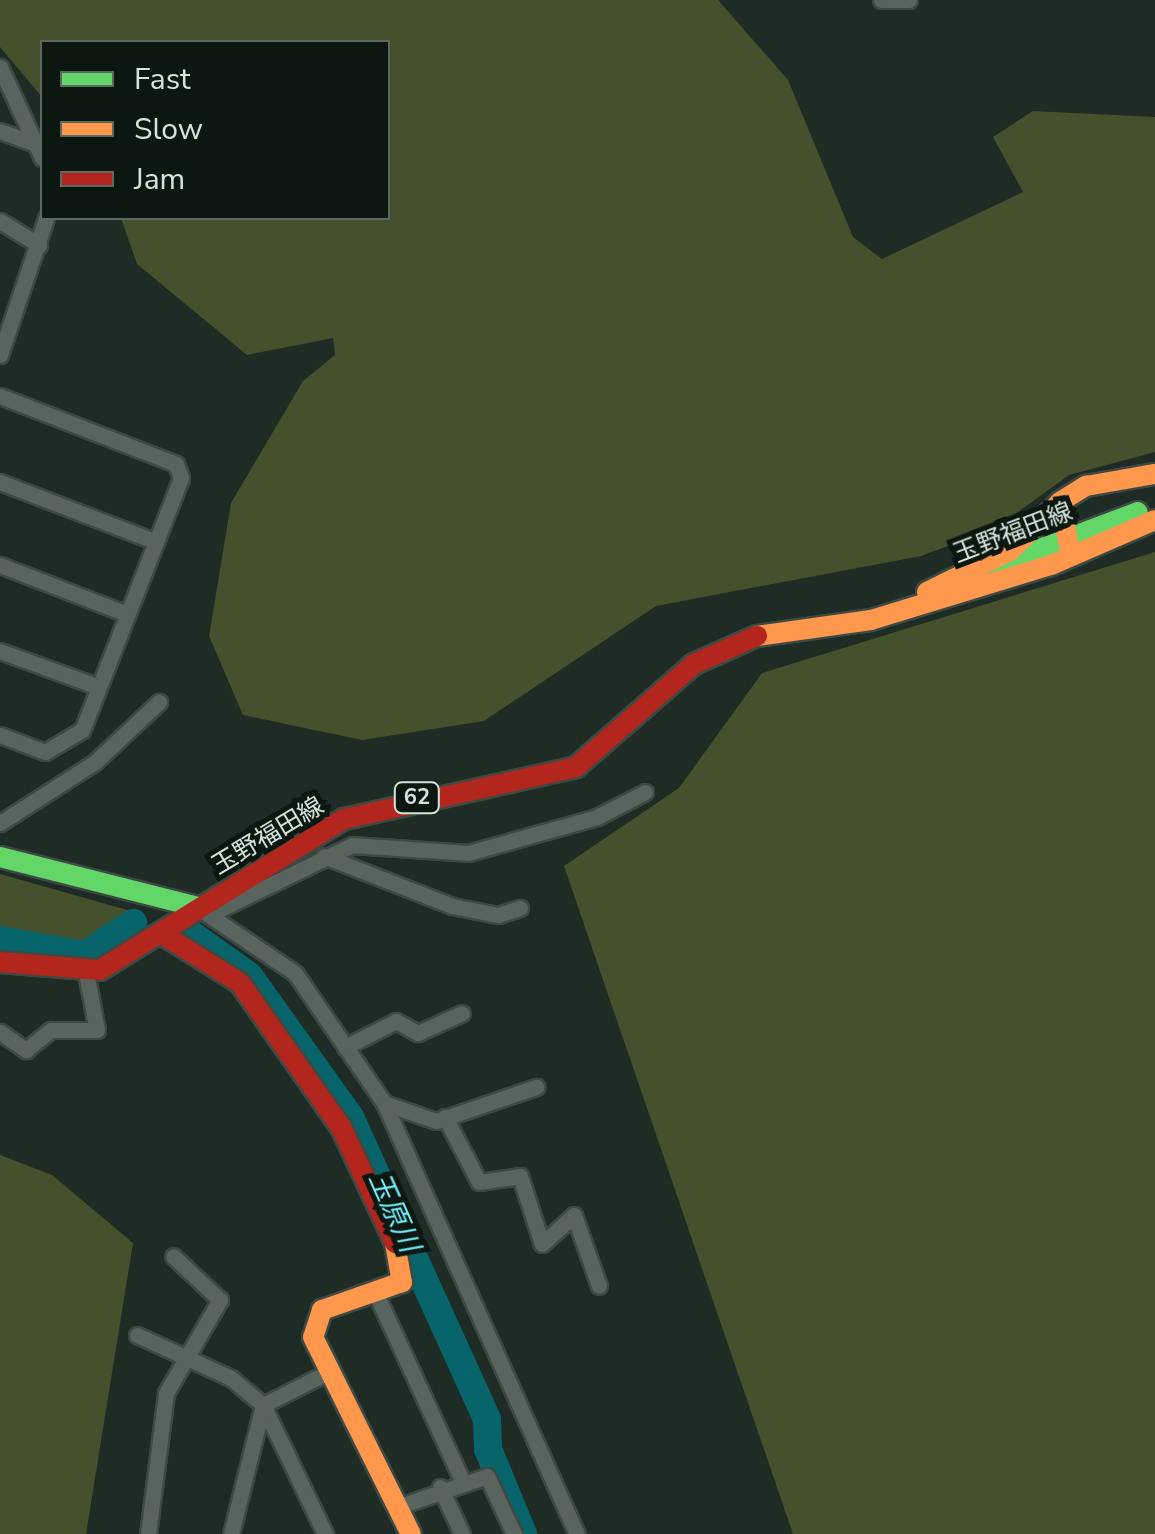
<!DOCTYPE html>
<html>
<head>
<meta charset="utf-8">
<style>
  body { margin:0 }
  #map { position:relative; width:1155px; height:1534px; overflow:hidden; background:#1e2c25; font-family:"Nunito Sans","Noto Sans JP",sans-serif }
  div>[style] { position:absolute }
  .green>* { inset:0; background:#45512c }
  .river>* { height:28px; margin:-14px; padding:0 14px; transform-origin:14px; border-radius:14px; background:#06646a }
  .roads { filter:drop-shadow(2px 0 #3d4943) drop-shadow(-2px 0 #3d4943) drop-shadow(0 2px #3d4943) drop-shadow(0 -2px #3d4943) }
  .street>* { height:15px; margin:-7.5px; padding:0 7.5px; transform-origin:7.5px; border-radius:7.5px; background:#5a645f }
  .fast>* { height:20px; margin:-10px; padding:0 10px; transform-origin:10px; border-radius:10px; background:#63d668 }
  .slow>* { height:20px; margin:-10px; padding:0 10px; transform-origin:10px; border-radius:10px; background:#ff974d }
  .jam>* { height:20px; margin:-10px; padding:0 10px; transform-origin:10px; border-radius:10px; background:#b3261e }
  span { translate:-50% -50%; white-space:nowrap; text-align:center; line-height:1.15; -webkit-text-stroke:10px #0c1711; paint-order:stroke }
  .shield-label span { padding:2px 8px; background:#0c1711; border:2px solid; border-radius:8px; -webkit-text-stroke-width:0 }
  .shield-label { font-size:22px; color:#d5e4db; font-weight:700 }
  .street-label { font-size:25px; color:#d5e4db }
  .water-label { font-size:28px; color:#74eff9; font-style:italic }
  .legend { position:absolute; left:40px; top:40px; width:350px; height:180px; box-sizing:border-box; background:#0c1711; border:2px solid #5c6962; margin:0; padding:12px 18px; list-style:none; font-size:30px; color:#d5e4db }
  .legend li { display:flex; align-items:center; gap:20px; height:50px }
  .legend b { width:50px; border:2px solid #5c6962 }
</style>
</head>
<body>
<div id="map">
  <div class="green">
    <div style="clip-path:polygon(0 0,718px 0,788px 80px,853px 237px,882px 259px,1023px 192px,993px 137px,1033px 111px,1155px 117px,1155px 452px,1069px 475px,996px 528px,921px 556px,656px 606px,484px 721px,362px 740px,243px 715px,209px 636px,231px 503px,303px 381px,335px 355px,333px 338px,247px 355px,137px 264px,121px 218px,388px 218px,388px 42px,42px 42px,42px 97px,0 47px)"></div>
    <div style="clip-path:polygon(1155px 552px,1155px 1534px,793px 1534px,564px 866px,679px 788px,762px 673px)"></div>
    <div style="clip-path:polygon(0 874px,138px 913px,137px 937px,97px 961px,34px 959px,0 945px)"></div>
    <div style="clip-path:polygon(0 1155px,52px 1175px,133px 1243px,86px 1534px,0 1534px)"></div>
  </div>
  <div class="river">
    <div style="left:192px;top:935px;width:70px;rotate:35.7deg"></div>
    <div style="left:249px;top:976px;width:173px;rotate:54.4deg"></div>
    <div style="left:350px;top:1117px;width:332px;rotate:65.6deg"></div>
    <div style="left:487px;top:1419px;width:30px;rotate:88deg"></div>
    <div style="left:488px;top:1449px;width:92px;rotate:67.6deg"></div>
    <div style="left:0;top:940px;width:86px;rotate:10deg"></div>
    <div style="left:85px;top:955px;width:58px;rotate:-33.7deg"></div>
  </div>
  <div class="roads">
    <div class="street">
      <div style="left:881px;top:0;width:28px"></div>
      <div style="left:0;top:67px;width:100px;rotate:65.2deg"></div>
      <div style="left:0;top:131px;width:41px;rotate:19.7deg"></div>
      <div style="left:0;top:221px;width:46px;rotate:31.6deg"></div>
      <div style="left:0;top:355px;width:145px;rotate:-71.4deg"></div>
      <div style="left:0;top:396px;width:189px;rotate:21.1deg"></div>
      <div style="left:176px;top:464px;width:15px;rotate:70deg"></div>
      <div style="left:181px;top:478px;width:271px;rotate:111.4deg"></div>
      <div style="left:82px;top:730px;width:43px;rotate:149.3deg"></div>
      <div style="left:45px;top:752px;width:48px;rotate:-159.3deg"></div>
      <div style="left:0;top:482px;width:167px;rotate:21deg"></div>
      <div style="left:0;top:565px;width:136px;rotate:21.1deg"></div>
      <div style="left:0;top:651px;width:105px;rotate:20deg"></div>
      <div style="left:0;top:823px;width:113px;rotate:-32.7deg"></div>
      <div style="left:95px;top:762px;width:88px;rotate:-43.2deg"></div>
      <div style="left:324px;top:856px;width:137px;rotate:21.3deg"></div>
      <div style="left:452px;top:906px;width:47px;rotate:11.1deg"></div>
      <div style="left:498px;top:915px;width:23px;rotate:-18deg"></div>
      <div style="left:197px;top:907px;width:118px;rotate:34deg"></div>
      <div style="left:295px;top:973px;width:158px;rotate:55.6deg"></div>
      <div style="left:384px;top:1103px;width:472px;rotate:65.9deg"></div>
      <div style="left:214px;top:912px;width:153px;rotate:-25.9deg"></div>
      <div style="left:352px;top:845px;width:116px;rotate:3.9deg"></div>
      <div style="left:468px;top:853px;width:134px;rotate:-15.6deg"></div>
      <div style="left:597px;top:817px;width:54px;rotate:-27.5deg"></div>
      <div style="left:0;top:1032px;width:32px;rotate:35deg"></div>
      <div style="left:26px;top:1050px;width:32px;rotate:-39deg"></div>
      <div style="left:51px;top:1030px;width:46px"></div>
      <div style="left:97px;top:1030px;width:58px;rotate:-100.9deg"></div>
      <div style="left:345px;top:1047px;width:57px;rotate:-27deg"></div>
      <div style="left:396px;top:1021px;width:25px;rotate:29deg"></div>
      <div style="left:418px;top:1033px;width:48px;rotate:-24.4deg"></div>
      <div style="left:384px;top:1103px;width:55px;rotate:19.1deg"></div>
      <div style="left:436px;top:1121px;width:106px;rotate:-18.8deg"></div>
      <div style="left:445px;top:1117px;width:73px;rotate:62.4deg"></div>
      <div style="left:479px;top:1182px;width:41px;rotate:-8.3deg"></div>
      <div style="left:520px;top:1176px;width:71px;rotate:72.1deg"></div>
      <div style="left:542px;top:1244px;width:43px;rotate:-42.2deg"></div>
      <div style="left:574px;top:1215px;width:75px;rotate:70.6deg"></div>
      <div style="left:376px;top:1294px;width:205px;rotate:65.2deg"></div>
      <div style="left:137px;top:1335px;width:103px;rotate:24.6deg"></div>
      <div style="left:231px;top:1378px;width:42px;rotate:40.2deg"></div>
      <div style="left:263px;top:1405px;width:143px;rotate:64.3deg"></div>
      <div style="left:440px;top:1487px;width:52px;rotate:64.9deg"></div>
      <div style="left:397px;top:1507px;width:95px;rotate:-19deg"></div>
      <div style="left:487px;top:1476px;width:64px;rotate:65deg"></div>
      <div style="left:148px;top:1534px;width:142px;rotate:-82.7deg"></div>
      <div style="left:166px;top:1393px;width:108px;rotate:-59.9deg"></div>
      <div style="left:220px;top:1300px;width:64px;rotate:-136.9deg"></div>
      <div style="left:231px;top:1534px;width:133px;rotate:-76.1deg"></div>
      <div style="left:263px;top:1405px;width:73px;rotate:-26.9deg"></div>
    </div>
    <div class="fast">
      <div style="left:957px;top:580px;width:193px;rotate:-20.6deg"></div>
      <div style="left:0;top:857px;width:203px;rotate:14.2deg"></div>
    </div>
    <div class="slow">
      <div style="left:1071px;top:555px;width:54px;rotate:-101.7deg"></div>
      <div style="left:1060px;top:502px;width:31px;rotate:-32deg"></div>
      <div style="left:1086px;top:486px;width:70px;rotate:-9.9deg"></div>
      <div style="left:927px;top:592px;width:93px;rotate:-26.3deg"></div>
      <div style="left:1010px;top:551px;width:70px;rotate:-44.4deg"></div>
      <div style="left:757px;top:636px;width:115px;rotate:-8deg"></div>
      <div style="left:871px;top:620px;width:188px;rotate:-17deg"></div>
      <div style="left:1051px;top:565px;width:113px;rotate:-23.4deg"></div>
      <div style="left:395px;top:1243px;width:40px;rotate:80deg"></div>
      <div style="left:402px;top:1282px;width:85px;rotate:160.7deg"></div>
      <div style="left:322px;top:1310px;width:28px;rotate:108deg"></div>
      <div style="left:313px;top:1337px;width:220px;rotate:63.6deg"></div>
    </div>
    <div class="jam">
      <div style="left:162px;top:934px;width:92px;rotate:32.1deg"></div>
      <div style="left:240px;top:983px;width:176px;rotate:55deg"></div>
      <div style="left:341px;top:1127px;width:128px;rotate:65deg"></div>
      <div style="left:0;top:962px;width:100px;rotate:4.6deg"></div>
      <div style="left:100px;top:970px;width:287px;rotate:-31.8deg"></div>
      <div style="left:344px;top:819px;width:238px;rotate:-12.6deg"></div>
      <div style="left:576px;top:767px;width:157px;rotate:-41.1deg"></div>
      <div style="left:694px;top:664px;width:69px;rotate:-24deg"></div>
    </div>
  </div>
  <div class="shield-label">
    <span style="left:417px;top:798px">62</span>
  </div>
  <div class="street-label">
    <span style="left:1013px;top:533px;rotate:-21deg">玉野福田線</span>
    <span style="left:268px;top:836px;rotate:-31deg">玉野福田線</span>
  </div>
  <div class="water-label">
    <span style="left:394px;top:1212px;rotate:66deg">玉原川</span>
  </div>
  <ul class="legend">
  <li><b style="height:12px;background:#63d668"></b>Fast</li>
  <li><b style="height:12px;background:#ff974d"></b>Slow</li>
  <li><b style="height:12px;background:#b3261e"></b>Jam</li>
  </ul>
</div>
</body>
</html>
